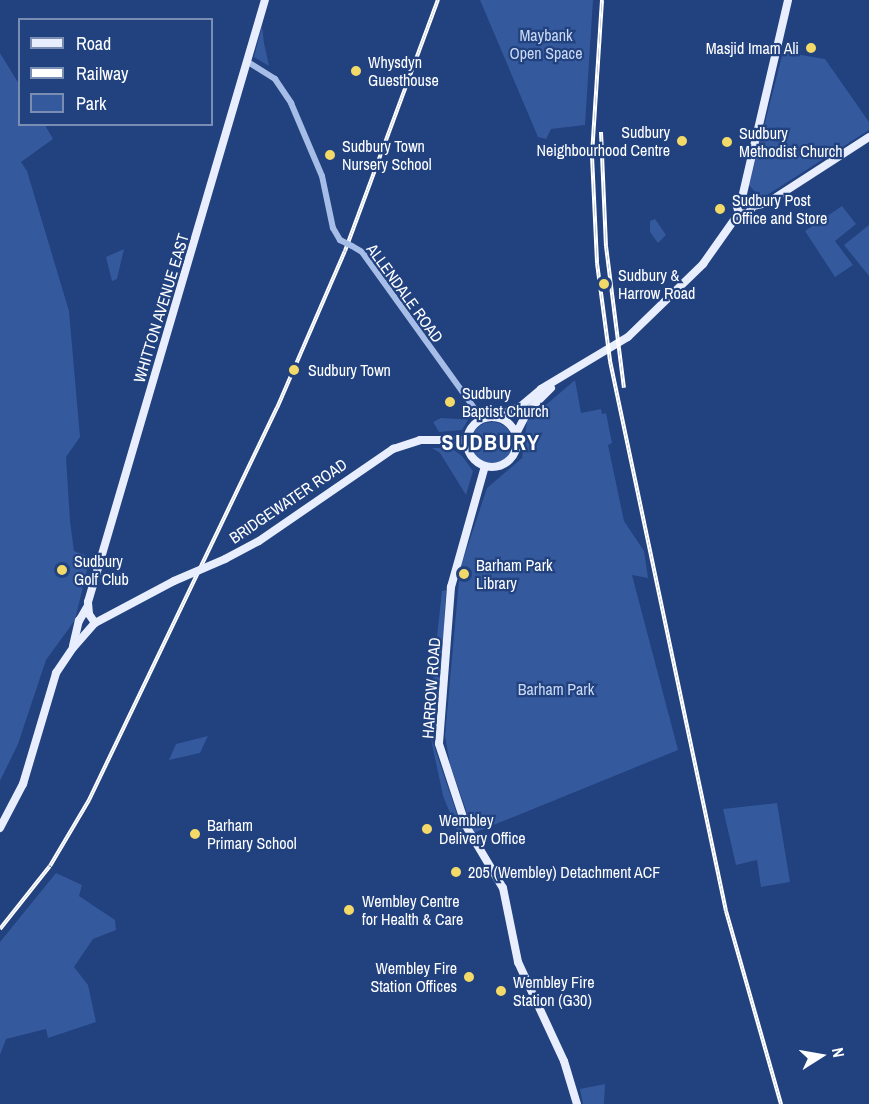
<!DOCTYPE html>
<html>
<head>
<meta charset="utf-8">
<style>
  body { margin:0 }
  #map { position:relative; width:869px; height:1104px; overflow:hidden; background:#21417f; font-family:"Archivo Narrow",sans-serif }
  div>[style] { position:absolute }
  .green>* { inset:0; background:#35599d }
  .round { border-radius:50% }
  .minor>* { height:6px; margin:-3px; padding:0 3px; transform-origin:3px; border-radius:3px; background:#a6bde7 }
  .major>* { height:8px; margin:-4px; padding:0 4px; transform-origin:4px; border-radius:4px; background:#e8eefd }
  .major>.ring { margin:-4px; padding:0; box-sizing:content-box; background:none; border:8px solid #e8eefd; border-radius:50% }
  .rail>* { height:4px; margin-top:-2px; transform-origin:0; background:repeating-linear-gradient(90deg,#21417f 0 4.5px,#fff 0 9px); box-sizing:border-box; border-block:2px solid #fff }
  .minor-bridge>* { height:6px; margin:-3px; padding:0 3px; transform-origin:3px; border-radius:3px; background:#a6bde7 }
  .major-bridge>* { height:8px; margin:-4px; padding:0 4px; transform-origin:4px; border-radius:4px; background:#e8eefd }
  .dots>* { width:16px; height:16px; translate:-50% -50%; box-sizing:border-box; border:3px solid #21417f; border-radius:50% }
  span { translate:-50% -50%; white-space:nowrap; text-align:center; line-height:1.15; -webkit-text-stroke:4.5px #21417f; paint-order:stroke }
  .park-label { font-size:16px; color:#cad9f5 }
  .poi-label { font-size:16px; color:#fff }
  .right { translate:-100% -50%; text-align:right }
  .left { translate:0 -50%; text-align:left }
  .street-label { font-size:16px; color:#fff }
  .district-label { font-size:22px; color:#fff; font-weight:700; letter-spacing:1.5px }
  .legend { position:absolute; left:18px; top:18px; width:195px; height:108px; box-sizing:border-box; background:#21417f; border:2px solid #7a8db2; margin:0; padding:8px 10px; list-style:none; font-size:18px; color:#fff }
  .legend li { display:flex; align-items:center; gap:12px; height:30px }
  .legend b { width:30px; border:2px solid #7a8db2 }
  .north { position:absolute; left:791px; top:1026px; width:60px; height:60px; -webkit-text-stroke:4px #21417f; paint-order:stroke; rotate:79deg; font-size:16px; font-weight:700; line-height:24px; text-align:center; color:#fff }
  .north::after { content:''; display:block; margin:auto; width:21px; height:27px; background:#fff; clip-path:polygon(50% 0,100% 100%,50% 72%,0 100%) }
</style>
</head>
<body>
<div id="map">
  <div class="green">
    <div style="clip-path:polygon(480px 0,593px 0,585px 125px,551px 129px,546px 139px,538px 137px)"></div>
    <div style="clip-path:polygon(262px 26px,264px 43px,269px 66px,254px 57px)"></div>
    <div style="clip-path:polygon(783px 52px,825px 59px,869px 122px,869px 130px,761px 199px,749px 185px)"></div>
    <div style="clip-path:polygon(0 53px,19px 84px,20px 124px,45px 125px,53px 139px,21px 162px,27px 171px,69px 311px,80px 437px,66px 457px,70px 521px,74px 551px,90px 557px,75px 620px,46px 660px,18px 744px,0 781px)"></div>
    <div style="clip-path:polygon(842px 206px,856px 224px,835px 241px,853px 265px,835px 277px,805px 231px)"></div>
    <div style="clip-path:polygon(655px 219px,666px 235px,658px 243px,650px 232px,650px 221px)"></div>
    <div style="clip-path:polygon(869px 225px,869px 276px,844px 245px)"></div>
    <div style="clip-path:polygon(124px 249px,117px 279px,112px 281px,106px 257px)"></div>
    <div style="clip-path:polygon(575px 380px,581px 413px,601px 409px,602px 414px,606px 413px,612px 443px,608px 445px,624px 521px,644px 551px,648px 578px,632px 575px,678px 750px,474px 833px,450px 764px,445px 736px,460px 569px,487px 488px,522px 458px,527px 421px)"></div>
    <div style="clip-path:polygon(441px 418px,458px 419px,469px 418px,462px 430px,439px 432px,433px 422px)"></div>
    <div class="round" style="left:471px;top:422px;width:42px;height:42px"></div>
    <div style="clip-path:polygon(432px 448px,451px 448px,462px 456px,473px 471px,466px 495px,440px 453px)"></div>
    <div style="clip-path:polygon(446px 590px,441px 678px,432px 721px,434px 664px,442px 591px)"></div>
    <div style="clip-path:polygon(430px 734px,466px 841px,462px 842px,443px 796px)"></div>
    <div style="clip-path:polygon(208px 736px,200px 753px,169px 760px,176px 744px)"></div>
    <div style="clip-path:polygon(777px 803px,790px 882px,761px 887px,757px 860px,736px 865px,723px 809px)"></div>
    <div style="clip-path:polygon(56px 873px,82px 885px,79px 896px,115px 920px,116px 930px,93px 939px,74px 967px,88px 985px,96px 1022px,48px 1038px,46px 1029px,6px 1039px,0 1055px,0 942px)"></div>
    <div style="clip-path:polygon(605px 1084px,604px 1104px,583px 1104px,580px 1089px)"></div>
  </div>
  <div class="minor">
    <div style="left:248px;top:62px;width:32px;rotate:32deg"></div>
    <div style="left:275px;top:79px;width:29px;rotate:56deg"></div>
    <div style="left:291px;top:103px;width:79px;rotate:67deg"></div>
    <div style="left:322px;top:176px;width:53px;rotate:78.1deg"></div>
    <div style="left:333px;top:228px;width:14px;rotate:60deg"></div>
    <div style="left:352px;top:246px;width:12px;rotate:31deg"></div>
    <div style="left:362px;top:252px;width:206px;rotate:54.3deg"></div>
  </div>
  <div class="major">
    <div style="left:742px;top:198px;width:203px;rotate:-76.9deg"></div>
    <div style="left:753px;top:206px;width:14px;rotate:-12deg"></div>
    <div style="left:767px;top:203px;width:121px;rotate:-32.9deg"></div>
    <div style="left:739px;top:213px;width:9px;rotate:6deg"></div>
    <div style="left:748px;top:214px;width:9px;rotate:-58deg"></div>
    <div style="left:739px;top:213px;width:9px;rotate:-108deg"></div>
    <div style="left:736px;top:204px;width:8px;rotate:-45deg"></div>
    <div style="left:494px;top:417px;width:29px;rotate:-22deg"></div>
    <div style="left:521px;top:406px;width:26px;rotate:-40deg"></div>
    <div style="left:541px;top:389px;width:101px;rotate:-30.9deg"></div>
    <div style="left:628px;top:337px;width:105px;rotate:-44.2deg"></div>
    <div style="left:703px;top:264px;width:62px;rotate:-54.8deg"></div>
    <div class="ring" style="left:467px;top:417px;width:42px;height:42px"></div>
    <div style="left:516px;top:434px;width:25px;rotate:-63deg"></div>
    <div style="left:527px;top:412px;width:34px;rotate:-45deg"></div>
    <div style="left:485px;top:466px;width:126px;rotate:105.7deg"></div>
    <div style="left:451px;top:587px;width:157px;rotate:94.4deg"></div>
    <div style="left:439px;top:744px;width:86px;rotate:71.8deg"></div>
    <div style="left:466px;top:826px;width:72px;rotate:59.2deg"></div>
    <div style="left:503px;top:888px;width:76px;rotate:78.5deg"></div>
    <div style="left:518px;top:962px;width:109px;rotate:65.1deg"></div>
    <div style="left:564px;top:1061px;width:45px;rotate:73.2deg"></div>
    <div style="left:225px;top:559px;width:38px;rotate:-28deg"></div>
    <div style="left:259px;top:541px;width:163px;rotate:-34.5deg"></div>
    <div style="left:393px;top:449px;width:28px;rotate:-18deg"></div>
    <div style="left:420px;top:440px;width:47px"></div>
    <div style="left:95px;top:623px;width:11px;rotate:-124deg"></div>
    <div style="left:89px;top:614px;width:12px;rotate:-95deg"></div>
    <div style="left:88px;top:602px;width:627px;rotate:-73.62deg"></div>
    <div style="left:73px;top:646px;width:26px;rotate:-77deg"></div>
    <div style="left:79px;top:621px;width:16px;rotate:-60deg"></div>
    <div style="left:0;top:828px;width:50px;rotate:-62.4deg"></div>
    <div style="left:23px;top:784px;width:116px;rotate:-73.4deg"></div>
    <div style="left:56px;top:673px;width:30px;rotate:-56deg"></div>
    <div style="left:73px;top:648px;width:33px;rotate:-49deg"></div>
    <div style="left:95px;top:623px;width:89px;rotate:-28deg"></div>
  </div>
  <div class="rail">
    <div style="left:602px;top:0;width:156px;rotate:93.7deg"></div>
    <div style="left:592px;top:156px;width:107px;rotate:87.3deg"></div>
    <div style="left:597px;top:263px;width:99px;rotate:82.4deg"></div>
    <div style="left:610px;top:361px;width:562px;rotate:78.09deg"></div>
    <div style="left:726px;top:911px;width:201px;rotate:74.1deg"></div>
    <div style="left:601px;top:132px;width:114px;rotate:87.5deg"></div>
    <div style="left:606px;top:246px;width:143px;rotate:82.8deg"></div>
    <div style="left:0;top:929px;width:80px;rotate:-51.6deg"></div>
    <div style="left:50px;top:866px;width:77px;rotate:-59.4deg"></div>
    <div style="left:89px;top:800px;width:435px;rotate:-64.4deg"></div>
    <div style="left:277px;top:408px;width:171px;rotate:-66.6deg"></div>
    <div style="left:345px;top:251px;width:268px;rotate:-69.7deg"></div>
  </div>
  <div class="minor-bridge">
    <div style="left:340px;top:240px;width:13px;rotate:27deg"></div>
  </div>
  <div class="major-bridge">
    <div style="left:174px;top:581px;width:56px;rotate:-23.3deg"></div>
  </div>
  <div class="dots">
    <div style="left:811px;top:48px;background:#f3d968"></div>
    <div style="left:356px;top:71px;background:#f3d968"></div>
    <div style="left:682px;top:141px;background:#f3d968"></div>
    <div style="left:727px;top:142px;background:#f3d968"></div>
    <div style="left:330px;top:155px;background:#f3d968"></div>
    <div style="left:720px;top:209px;background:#f3d968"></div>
    <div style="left:604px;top:284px;background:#f3d968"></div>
    <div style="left:294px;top:370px;background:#f3d968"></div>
    <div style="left:450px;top:402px;background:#f3d968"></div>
    <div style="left:62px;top:570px;background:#f3d968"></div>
    <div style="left:464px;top:574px;background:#f3d968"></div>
    <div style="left:427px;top:829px;background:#f3d968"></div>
    <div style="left:195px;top:834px;background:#f3d968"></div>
    <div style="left:456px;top:872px;background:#f3d968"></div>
    <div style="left:349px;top:910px;background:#f3d968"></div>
    <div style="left:469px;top:977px;background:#f3d968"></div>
    <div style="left:501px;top:991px;background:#f3d968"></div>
  </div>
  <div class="park-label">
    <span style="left:546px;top:44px">Maybank<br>Open Space</span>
    <span style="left:556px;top:689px">Barham Park</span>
  </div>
  <div class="poi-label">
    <span class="right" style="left:799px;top:48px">Masjid Imam Ali</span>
    <span class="left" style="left:368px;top:71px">Whysdyn<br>Guesthouse</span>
    <span class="right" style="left:670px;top:141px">Sudbury<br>Neighbourhood Centre</span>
    <span class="left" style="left:739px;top:142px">Sudbury<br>Methodist Church</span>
    <span class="left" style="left:342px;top:155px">Sudbury Town<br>Nursery School</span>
    <span class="left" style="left:732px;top:209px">Sudbury Post<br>Office and Store</span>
    <span class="left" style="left:618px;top:284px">Sudbury &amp;<br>Harrow Road</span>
    <span class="left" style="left:308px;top:370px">Sudbury Town</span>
    <span class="left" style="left:462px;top:402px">Sudbury<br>Baptist Church</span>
    <span class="left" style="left:74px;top:570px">Sudbury<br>Golf Club</span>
    <span class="left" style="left:476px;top:574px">Barham Park<br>Library</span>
    <span class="left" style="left:439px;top:829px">Wembley<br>Delivery Office</span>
    <span class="left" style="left:207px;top:834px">Barham<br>Primary School</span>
    <span class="left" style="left:468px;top:872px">205 (Wembley) Detachment ACF</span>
    <span class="left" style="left:362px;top:910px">Wembley Centre<br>for Health &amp; Care</span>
    <span class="right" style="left:457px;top:977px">Wembley Fire<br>Station Offices</span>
    <span class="left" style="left:513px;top:991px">Wembley Fire<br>Station (G30)</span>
  </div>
  <div class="street-label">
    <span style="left:405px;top:293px;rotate:54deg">ALLENDALE ROAD</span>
    <span style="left:161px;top:308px;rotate:-73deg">WHITTON AVENUE EAST</span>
    <span style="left:288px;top:501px;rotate:-34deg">BRIDGEWATER ROAD</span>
    <span style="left:431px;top:688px;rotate:-86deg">HARROW ROAD</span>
  </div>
  <div class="district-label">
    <span style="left:491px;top:443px">SUDBURY</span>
  </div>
  <ul class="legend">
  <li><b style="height:8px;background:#e8eefd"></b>Road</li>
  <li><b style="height:8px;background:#fff"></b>Railway</li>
  <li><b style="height:16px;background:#35599d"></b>Park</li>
  </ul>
  <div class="north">N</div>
</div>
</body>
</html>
